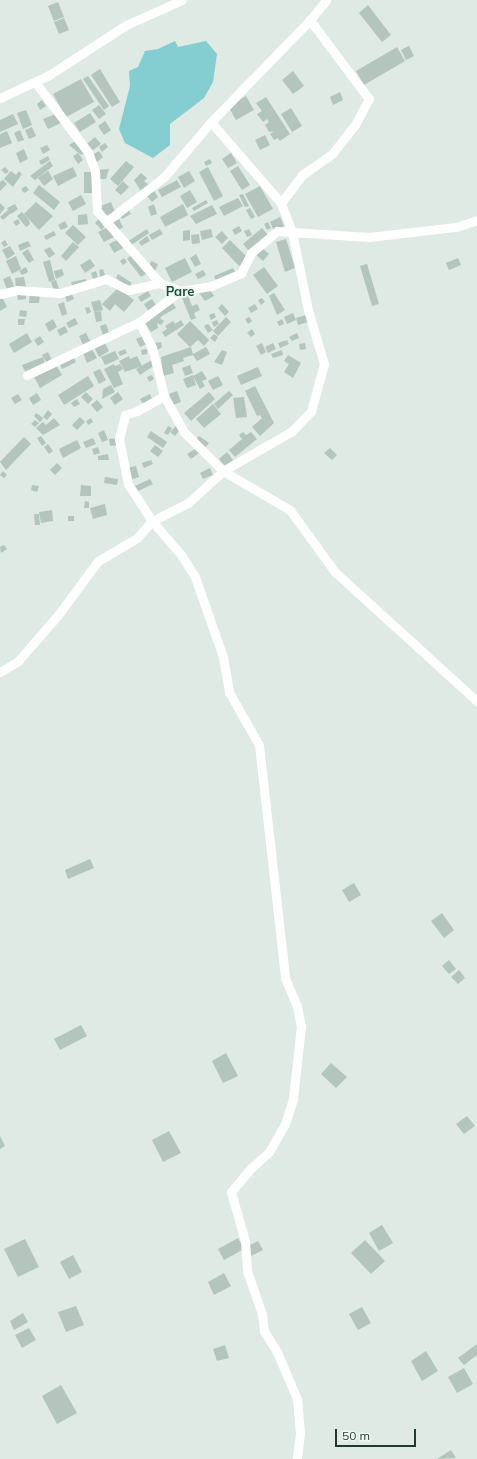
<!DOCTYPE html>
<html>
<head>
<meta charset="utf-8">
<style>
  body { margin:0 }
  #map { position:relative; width:477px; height:1459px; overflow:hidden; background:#deeae3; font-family:Mulish,sans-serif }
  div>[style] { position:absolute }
  .water>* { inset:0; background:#84cdd1 }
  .building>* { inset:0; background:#b3c5bc }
  .minor>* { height:9px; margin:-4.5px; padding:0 4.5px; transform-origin:4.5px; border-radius:4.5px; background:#fff }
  span { translate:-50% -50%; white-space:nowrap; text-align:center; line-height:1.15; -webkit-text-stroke:3.5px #eef7f2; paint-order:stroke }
  .quarter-label { font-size:13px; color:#1b4c3b; font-weight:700 }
  .scale { position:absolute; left:335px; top:1429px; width:81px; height:18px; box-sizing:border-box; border:2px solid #1f3a30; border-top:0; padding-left:5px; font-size:12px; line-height:14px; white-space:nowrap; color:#1f3a30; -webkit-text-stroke:3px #eef7f2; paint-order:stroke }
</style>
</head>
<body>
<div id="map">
  <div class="water">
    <div style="clip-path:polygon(175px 41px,178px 47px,206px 41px,217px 54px,213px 82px,204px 98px,170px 124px,170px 145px,153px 158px,125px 143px,119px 129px,130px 86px,129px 71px,138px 67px,145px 51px,158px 49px)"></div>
  </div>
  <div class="building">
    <div style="clip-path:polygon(58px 2px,64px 17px,54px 21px,48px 6px)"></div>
    <div style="clip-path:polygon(368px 5px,391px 35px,382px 42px,359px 13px)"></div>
    <div style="clip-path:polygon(64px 18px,69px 30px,59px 34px,54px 22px)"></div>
    <div style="clip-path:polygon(409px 46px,414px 56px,406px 60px,401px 50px)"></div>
    <div style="clip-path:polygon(397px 47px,405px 61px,364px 85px,356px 71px)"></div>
    <div style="clip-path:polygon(100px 69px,120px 102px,112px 107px,91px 75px)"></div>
    <div style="clip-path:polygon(293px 71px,304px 86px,293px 94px,282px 80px)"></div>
    <div style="clip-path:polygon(88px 76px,109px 106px,104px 110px,83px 79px)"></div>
    <div style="clip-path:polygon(81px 79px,94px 102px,66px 117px,53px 94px)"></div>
    <div style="clip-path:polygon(340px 92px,343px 100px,333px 105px,330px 97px)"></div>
    <div style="clip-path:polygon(246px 96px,254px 110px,236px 120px,228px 106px)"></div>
    <div style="clip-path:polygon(266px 97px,290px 134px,280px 141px,278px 138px,274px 140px,270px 134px,274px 131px,269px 132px,265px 125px,269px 122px,267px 119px,263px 122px,257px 114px,262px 111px,256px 103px)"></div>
    <div style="clip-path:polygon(42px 100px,46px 106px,40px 110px,37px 104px)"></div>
    <div style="clip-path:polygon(99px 105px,106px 114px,99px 119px,92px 110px)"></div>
    <div style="clip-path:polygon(291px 108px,302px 126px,292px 132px,281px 114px)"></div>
    <div style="clip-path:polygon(26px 110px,32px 125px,23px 129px,17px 113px)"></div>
    <div style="clip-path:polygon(90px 113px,96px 122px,80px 132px,74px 123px)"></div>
    <div style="clip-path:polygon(13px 114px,18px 124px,0 132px,0 120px)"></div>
    <div style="clip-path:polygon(56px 114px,61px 123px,48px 129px,43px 119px)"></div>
    <div style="clip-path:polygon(105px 121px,111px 130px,104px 135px,98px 126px)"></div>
    <div style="clip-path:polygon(32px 127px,36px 136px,29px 139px,25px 130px)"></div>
    <div style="clip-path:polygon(20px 130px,24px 140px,18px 142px,14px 133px)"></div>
    <div style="clip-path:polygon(7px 131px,12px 143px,0 148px,0 134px)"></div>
    <div style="clip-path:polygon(265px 135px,270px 145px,260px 150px,255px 140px)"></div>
    <div style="clip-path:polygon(95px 137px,101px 144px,92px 151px,87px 144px)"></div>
    <div style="clip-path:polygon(77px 140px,86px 152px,81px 155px,69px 145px)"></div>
    <div style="clip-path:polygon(105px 143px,108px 147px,102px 152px,99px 147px)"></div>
    <div style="clip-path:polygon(47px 145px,50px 150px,43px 154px,40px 148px)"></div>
    <div style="clip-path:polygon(24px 149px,28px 159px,20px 163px,16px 153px)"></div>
    <div style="clip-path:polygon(99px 151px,103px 157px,96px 163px,91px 156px)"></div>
    <div style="clip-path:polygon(78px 153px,83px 160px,78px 164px,73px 156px)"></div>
    <div style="clip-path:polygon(231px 153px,237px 163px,228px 168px,222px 159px)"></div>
    <div style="clip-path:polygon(48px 156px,50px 160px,41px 165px,39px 161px)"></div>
    <div style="clip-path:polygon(210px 159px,212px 163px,206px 166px,204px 162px)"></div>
    <div style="clip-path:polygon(50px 161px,53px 166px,35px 180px,30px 176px)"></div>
    <div style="clip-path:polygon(126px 161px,134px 167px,118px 186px,110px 179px)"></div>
    <div style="clip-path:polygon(238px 166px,250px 185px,242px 190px,230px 171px)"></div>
    <div style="clip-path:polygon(5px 167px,9px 171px,6px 174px,1px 170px)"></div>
    <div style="clip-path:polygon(73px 167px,77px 176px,58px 186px,53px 176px)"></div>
    <div style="clip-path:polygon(208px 167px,223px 196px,214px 201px,199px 172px)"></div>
    <div style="clip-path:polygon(109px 169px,106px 179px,97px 179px,97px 170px)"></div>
    <div style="clip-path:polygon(11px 171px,16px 175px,19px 171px,22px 174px,13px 187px,4px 179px)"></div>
    <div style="clip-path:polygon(48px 171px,53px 179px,44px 186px,38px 178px)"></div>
    <div style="clip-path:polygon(189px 171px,195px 181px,184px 188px,178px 177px)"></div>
    <div style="clip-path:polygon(84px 172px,93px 172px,93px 193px,84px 193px)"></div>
    <div style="clip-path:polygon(141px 173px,147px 178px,144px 181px,149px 185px,142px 193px,134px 180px)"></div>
    <div style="clip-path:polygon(3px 180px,7px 184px,0 191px,0 182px)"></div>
    <div style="clip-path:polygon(177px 180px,181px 187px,162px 197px,158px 190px)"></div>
    <div style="clip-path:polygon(123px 181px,129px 187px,121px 195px,115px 190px)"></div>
    <div style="clip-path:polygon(39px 185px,60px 202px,54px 210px,33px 193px)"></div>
    <div style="clip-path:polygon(26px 186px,29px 190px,24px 193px,21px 189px)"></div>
    <div style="clip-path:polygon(260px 186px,273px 209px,258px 217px,245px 194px)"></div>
    <div style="clip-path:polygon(190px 190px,197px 202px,187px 208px,180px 196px)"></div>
    <div style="clip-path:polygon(154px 191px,158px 197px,152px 202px,147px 196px)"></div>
    <div style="clip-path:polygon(243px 194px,249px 206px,245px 207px,239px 195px)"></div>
    <div style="clip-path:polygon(81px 195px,86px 204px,73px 211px,68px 202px)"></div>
    <div style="clip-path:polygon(238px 198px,243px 206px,224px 216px,219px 207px)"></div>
    <div style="clip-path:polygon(206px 200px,208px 203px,194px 211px,192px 208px)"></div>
    <div style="clip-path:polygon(36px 202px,53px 216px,39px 230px,24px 214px)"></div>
    <div style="clip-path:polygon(111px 202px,115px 212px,103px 217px,98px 207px)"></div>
    <div style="clip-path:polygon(0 203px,5px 208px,0 214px)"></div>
    <div style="clip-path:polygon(15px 204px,18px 209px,11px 214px,7px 208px)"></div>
    <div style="clip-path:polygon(154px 204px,157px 214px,151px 216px,148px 207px)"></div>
    <div style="clip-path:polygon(183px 204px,188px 215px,165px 227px,160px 217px)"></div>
    <div style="clip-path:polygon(212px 205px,217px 214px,196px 224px,190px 216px)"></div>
    <div style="clip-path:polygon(250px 208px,255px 217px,251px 219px,246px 210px)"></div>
    <div style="clip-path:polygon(128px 209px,131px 214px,122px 219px,119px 214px)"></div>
    <div style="clip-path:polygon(8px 210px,11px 213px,3px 220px,0 217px)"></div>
    <div style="clip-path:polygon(22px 212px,29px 220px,30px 224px,26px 227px,17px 216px)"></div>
    <div style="clip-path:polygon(87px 214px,88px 224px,78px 225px,78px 215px)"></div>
    <div style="clip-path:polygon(280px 217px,284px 226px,274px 231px,270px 222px)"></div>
    <div style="clip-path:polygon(18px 219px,20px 223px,16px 226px,13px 222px)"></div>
    <div style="clip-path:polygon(99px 219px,106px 225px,102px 230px,95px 223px)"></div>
    <div style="clip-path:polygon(119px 219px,123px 227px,117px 231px,112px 222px)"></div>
    <div style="clip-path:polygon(65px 221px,68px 227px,61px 230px,58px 225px)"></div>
    <div style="clip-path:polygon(268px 222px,271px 228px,267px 230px,264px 224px)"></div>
    <div style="clip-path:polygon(73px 225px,86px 237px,78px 245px,65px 233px)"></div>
    <div style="clip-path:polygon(239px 226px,242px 231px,235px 235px,232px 230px)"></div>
    <div style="clip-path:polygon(108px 227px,114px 237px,104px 242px,98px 232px)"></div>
    <div style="clip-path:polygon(262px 228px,268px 235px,249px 251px,243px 244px)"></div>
    <div style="clip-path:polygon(147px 229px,149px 233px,130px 246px,127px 242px)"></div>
    <div style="clip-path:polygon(160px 229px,163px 234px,152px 240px,149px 235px)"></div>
    <div style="clip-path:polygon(211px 229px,213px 237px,202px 240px,200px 231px)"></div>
    <div style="clip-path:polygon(249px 229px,252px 235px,247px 237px,244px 231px)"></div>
    <div style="clip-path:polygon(190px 230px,190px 240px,183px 241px,183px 231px)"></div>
    <div style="clip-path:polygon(54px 231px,56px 235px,46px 240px,44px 236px)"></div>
    <div style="clip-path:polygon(222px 231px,228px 238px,222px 244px,215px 237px)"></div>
    <div style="clip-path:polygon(199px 234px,200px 243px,192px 244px,191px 235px)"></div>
    <div style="clip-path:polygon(147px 236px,150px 241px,141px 246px,139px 242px)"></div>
    <div style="clip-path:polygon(119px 239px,123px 248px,114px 253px,109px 244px)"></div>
    <div style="clip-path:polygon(286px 239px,295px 268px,285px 272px,276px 242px)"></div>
    <div style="clip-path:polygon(5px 240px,8px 245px,4px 247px,1px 243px)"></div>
    <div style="clip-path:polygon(230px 240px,248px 258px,239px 266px,222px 248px)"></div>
    <div style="clip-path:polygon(28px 241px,31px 246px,20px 251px,18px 245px)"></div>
    <div style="clip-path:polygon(73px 242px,79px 247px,66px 261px,61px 256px)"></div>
    <div style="clip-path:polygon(10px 246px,15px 254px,7px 259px,2px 250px)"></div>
    <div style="clip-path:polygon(50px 247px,55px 254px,49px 258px,44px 250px)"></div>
    <div style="clip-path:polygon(261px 247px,269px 254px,263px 261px,255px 254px)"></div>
    <div style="clip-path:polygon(28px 249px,34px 260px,29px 263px,22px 253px)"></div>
    <div style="clip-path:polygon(196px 254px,201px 264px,195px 267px,190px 258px)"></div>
    <div style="clip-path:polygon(131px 255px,146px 274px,141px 277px,127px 259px)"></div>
    <div style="clip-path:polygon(16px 256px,21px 269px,12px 274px,6px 261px)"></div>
    <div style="clip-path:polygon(124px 258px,127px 262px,123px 265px,120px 261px)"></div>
    <div style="clip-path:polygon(185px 258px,192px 272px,172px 282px,165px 268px)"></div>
    <div style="clip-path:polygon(458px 258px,461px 265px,449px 270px,446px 263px)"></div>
    <div style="clip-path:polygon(90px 259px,95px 266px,85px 273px,80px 265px)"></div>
    <div style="clip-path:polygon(50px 260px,55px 280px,49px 282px,43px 262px)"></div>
    <div style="clip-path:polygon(151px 261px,158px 264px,155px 271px,148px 269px)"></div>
    <div style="clip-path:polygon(367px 264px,379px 304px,372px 306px,360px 266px)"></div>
    <div style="clip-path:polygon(26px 267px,28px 272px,22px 275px,19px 271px)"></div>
    <div style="clip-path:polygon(264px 267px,278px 286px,267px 294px,253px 275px)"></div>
    <div style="clip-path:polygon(233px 268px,237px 275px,217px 283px,214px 276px)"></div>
    <div style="clip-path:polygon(62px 269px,64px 275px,56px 279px,54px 271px)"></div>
    <div style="clip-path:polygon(103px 269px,105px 275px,100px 277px,99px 270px)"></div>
    <div style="clip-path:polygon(203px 270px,206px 275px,198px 279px,195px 274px)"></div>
    <div style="clip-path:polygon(96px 271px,98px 277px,93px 279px,91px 273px)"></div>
    <div style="clip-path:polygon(118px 274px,132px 283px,128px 288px,116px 278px)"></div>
    <div style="clip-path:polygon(10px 276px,15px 289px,8px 292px,3px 279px)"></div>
    <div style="clip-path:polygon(24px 277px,26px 287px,16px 289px,15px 278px)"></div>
    <div style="clip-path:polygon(86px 279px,87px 283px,73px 289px,71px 282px)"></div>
    <div style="clip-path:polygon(56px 280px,59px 289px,54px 291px,51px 282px)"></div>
    <div style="clip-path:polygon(208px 287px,214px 296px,205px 301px,199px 293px)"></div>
    <div style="clip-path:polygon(118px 288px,134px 300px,124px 312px,115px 304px,110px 311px,102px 304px)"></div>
    <div style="clip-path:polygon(148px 291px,151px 296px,141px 302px,138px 297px)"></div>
    <div style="clip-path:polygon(17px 293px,26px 293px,26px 299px,18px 300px)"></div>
    <div style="clip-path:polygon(274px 293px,285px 310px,277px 315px,269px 296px)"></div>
    <div style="clip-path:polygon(30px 294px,40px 295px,39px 303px,29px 303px)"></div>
    <div style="clip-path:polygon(72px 294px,74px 299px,67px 302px,65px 296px)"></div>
    <div style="clip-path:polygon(188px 296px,192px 306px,197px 304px,200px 310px,194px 313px,196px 318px,191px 320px,182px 298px)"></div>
    <div style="clip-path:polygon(2px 297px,7px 307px,0 311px,0 298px)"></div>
    <div style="clip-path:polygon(262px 298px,265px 302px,261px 305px,258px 300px)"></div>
    <div style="clip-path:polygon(152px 299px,157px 307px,149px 312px,144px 304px)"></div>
    <div style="clip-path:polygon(100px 300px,103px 310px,94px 312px,91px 302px)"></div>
    <div style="clip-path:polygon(64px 302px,67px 314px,62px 316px,58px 304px)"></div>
    <div style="clip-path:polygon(173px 303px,176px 308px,162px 316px,160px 318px,164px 321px,161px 325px,157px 323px,158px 328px,151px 332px,145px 323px)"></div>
    <div style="clip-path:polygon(222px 304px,229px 312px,225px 316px,218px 308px)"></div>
    <div style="clip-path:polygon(255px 304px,258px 309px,251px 313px,248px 308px)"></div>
    <div style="clip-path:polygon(89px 307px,91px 312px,87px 314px,85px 308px)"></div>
    <div style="clip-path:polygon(20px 310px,27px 311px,26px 317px,19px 316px)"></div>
    <div style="clip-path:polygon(101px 311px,102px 321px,96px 322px,94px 312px)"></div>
    <div style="clip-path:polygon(214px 313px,216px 317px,211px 320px,209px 315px)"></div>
    <div style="clip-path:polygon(293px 313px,296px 320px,287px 324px,284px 317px)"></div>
    <div style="clip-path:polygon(306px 315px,308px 322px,298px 325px,296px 318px)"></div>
    <div style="clip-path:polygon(226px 317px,231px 322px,218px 336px,213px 331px)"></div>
    <div style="clip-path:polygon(249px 317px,252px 321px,248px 324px,245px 319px)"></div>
    <div style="clip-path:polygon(75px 318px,78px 324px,69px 328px,66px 323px)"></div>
    <div style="clip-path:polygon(18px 319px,25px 319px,24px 325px,18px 325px)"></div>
    <div style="clip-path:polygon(53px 319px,57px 327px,49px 332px,45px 324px)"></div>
    <div style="clip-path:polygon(282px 319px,284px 324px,279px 326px,277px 322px)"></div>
    <div style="clip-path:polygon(181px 320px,184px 325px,165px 337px,162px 332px,167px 329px,165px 326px,173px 321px,175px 324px)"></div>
    <div style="clip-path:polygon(217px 320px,219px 324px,214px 327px,212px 322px)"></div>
    <div style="clip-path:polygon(190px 321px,209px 340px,204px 346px,198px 340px,190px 347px,177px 334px)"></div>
    <div style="clip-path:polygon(106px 324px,109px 333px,103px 335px,100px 326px)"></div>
    <div style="clip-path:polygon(208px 324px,213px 330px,208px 333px,204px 326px)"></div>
    <div style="clip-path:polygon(65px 326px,68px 332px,60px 336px,57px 330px)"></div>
    <div style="clip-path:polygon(252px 329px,255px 334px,251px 337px,247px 333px)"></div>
    <div style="clip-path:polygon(27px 333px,32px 342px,14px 353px,9px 344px)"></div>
    <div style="clip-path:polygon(86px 333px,90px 341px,83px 345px,79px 336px)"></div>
    <div style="clip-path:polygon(297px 333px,299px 338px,292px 341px,289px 337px)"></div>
    <div style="clip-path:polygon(214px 334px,218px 337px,215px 342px,210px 338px)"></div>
    <div style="clip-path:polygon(146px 335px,149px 343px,140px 347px,136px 339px)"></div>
    <div style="clip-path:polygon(40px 336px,44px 342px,38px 346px,34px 340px)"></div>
    <div style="clip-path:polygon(287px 340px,289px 344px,280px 348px,278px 343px)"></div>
    <div style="clip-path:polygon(104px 341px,109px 351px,99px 357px,94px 347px)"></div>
    <div style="clip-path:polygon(161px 342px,162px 347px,156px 351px,155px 343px)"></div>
    <div style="clip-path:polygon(262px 343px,266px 352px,261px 355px,256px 346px)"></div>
    <div style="clip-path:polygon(273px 343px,276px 349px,268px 353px,265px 347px)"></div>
    <div style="clip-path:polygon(305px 343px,306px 349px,300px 350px,299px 344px)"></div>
    <div style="clip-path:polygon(191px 347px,193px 354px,206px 347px,210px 354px,197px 361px,193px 355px,183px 358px,184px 361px,172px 365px,174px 373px,163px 376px,161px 357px)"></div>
    <div style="clip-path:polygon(92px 349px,97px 358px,87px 363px,83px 353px)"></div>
    <div style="clip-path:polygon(125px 349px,127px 353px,120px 356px,118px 352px)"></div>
    <div style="clip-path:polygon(147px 349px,147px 354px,142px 355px,141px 350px)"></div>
    <div style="clip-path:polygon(222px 350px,227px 352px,222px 365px,214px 362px)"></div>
    <div style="clip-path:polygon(282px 350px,283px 355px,273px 358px,271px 354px)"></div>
    <div style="clip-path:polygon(115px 351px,119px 359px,105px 365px,101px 357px)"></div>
    <div style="clip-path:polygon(48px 352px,53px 362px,48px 365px,42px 355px)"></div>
    <div style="clip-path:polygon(288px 355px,301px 363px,293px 378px,284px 372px,289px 364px,284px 361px)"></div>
    <div style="clip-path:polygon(73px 356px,76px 362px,62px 369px,59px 362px)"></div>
    <div style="clip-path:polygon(129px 356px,130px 359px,137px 356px,142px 366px,125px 372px,119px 361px)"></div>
    <div style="clip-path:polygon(43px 357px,46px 366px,26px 374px,22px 365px)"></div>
    <div style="clip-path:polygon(152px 360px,155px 365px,140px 375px,136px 369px)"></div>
    <div style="clip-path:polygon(114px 364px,115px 366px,120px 364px,123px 369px,118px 372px,123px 384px,114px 388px,104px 369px)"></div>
    <div style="clip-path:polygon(56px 365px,62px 375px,40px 388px,34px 377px)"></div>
    <div style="clip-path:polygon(190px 365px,193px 373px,185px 376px,182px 368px)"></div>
    <div style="clip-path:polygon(258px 367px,262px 376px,241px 385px,237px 376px)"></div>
    <div style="clip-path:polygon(100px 369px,106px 380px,99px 384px,93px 372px)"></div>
    <div style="clip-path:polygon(202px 371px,207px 379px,202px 381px,205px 386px,200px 389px,193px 376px)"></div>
    <div style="clip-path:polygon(152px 375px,154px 379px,149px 382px,147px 377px)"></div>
    <div style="clip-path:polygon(193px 375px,196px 385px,187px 388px,183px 379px)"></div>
    <div style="clip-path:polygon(88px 376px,94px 386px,64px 405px,58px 395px)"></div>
    <div style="clip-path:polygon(218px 376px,223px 385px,213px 390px,208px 381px)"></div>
    <div style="clip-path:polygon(111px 385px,115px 392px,102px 399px,103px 389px)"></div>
    <div style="clip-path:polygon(255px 386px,274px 423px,260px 436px,252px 427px,262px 418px,260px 415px,257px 416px,245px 391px)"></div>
    <div style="clip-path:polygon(177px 391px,181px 402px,173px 405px,169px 394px)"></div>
    <div style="clip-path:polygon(229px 391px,233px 395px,218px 409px,214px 404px)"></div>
    <div style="clip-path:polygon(86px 392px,93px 399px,88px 404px,81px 397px)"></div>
    <div style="clip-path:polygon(118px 392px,123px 399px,115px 405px,110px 398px)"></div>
    <div style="clip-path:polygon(209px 392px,215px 399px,191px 421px,184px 413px)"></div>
    <div style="clip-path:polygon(37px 393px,41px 400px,33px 405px,29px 398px)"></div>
    <div style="clip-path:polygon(18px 394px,22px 400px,15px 404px,11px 398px)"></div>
    <div style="clip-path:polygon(150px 394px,152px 399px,143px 404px,140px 399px)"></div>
    <div style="clip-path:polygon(244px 397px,247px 417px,236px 418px,233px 398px)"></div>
    <div style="clip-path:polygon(77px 399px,80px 404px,74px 407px,71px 403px)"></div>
    <div style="clip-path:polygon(97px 400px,103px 407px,97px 412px,91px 405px)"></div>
    <div style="clip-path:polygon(213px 404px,221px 414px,204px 428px,196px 419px)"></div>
    <div style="clip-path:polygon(48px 410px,52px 414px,47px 420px,43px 417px)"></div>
    <div style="clip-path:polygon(36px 413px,43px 418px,40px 422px,34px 416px)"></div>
    <div style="clip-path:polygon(80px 417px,85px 422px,77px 430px,72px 425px)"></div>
    <div style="clip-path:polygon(54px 418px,60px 425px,43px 435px,36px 428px,43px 422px,46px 425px)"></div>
    <div style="clip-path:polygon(91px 418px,93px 422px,88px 425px,86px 421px)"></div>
    <div style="clip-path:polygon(35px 420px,39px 423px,35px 427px,31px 424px)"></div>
    <div style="clip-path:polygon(168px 426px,172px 428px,168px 435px,164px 433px)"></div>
    <div style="clip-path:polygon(176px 426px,180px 430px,175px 436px,170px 432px)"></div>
    <div style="clip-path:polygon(104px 430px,108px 440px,102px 442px,98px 433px)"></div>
    <div style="clip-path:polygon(151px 431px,167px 442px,163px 448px,147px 437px)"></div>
    <div style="clip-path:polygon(243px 432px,246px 435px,251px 432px,257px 439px,235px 457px,229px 450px,242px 439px,239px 435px)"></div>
    <div style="clip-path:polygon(41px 436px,46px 443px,42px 446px,37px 438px)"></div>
    <div style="clip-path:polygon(199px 436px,209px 443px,205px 448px,195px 441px)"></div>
    <div style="clip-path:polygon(24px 437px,31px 444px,6px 470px,0 462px)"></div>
    <div style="clip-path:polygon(93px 438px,96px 444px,86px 448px,83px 442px)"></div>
    <div style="clip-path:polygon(118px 438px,119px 445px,110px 446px,109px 439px)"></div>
    <div style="clip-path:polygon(77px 440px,81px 448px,63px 458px,59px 449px)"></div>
    <div style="clip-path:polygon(48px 444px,53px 451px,49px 454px,44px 447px)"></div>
    <div style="clip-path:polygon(155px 445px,163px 451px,158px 457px,150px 451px)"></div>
    <div style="clip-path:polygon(98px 447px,100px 453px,94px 455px,92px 449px)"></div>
    <div style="clip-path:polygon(330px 448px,337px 455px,332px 460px,324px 453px)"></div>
    <div style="clip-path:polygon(195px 449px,199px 453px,191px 459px,187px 454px)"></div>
    <div style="clip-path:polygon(227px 452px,233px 460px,225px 466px,219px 459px)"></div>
    <div style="clip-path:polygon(108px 454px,109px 460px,98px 460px,98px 456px)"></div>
    <div style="clip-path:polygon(151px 460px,153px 464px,144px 468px,142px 463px)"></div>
    <div style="clip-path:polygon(57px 463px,62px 468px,55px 475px,50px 470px)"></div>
    <div style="clip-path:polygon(136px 466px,139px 477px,130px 480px,127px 468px)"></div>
    <div style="clip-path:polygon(210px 468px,213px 475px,203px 479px,200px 473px)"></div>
    <div style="clip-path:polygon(3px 471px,7px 475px,4px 478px,0 475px)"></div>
    <div style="clip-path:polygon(105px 477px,118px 479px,117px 485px,104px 483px)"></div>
    <div style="clip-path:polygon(150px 479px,153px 484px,136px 492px,133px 487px)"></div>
    <div style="clip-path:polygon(32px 485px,39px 486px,37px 492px,31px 490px)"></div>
    <div style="clip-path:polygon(81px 485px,91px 486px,91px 496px,80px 496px)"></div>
    <div style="clip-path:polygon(85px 501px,89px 502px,89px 508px,84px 508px)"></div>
    <div style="clip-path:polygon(105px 504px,107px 515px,93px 519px,90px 508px)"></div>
    <div style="clip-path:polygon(52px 510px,53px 521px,41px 523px,39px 512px)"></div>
    <div style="clip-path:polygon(34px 514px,39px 514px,40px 525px,35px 525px)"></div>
    <div style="clip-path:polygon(68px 516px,74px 516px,74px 521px,68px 521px)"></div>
    <div style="clip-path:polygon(4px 545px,7px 549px,1px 553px,0 547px)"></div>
    <div style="clip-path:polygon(90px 859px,94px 868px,68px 879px,65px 870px)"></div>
    <div style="clip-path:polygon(354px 883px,361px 895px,349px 902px,342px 890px)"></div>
    <div style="clip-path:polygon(442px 913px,454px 930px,444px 938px,431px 921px)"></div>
    <div style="clip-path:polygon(449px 960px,456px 969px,449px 974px,442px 966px)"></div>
    <div style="clip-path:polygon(459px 970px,465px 978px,458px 984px,451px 977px)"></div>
    <div style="clip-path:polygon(81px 1025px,87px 1036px,60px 1050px,54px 1039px)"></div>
    <div style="clip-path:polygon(226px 1053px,238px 1076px,223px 1083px,212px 1061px)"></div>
    <div style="clip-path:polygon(331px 1063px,347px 1077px,336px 1088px,321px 1074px)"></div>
    <div style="clip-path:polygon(467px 1116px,475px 1126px,464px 1134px,456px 1124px)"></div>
    <div style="clip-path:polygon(169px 1131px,181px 1153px,163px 1162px,152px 1140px)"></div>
    <div style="clip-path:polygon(0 1136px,5px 1146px,0 1149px)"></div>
    <div style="clip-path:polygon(382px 1225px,393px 1243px,379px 1251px,369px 1233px)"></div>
    <div style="clip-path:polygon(238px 1238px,244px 1249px,224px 1260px,218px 1249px)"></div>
    <div style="clip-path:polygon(25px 1239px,39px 1267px,18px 1277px,4px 1249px)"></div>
    <div style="clip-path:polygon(365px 1240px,385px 1261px,371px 1274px,351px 1253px)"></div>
    <div style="clip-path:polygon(258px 1241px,263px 1250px,251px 1256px,246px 1247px)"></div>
    <div style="clip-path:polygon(73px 1255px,82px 1272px,69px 1279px,60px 1262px)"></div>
    <div style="clip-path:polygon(224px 1273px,231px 1286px,214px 1295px,208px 1282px)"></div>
    <div style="clip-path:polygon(76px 1306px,84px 1325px,66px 1332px,58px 1312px)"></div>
    <div style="clip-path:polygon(362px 1307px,371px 1323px,358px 1330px,349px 1314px)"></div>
    <div style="clip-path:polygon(23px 1313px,28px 1322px,14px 1330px,10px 1321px)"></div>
    <div style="clip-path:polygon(29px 1328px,36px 1340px,22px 1348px,15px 1335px)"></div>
    <div style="clip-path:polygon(477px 1344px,477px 1355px,464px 1365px,458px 1358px)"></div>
    <div style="clip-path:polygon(225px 1345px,229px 1358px,217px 1361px,213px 1349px)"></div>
    <div style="clip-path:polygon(426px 1351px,438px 1371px,422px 1381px,411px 1361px)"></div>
    <div style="clip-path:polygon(464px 1368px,473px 1384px,457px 1393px,448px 1377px)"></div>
    <div style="clip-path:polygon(61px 1385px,77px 1413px,57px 1424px,42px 1396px)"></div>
    <div style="clip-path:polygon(451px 1450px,456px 1458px,437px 1459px)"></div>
  </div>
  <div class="minor">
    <div style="left:35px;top:82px;width:88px;rotate:52.9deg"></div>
    <div style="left:88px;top:152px;width:20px;rotate:70deg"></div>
    <div style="left:95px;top:171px;width:40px;rotate:87.1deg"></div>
    <div style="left:97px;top:211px;width:96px;rotate:48.8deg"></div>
    <div style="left:160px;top:283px;width:22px;rotate:22deg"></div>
    <div style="left:180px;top:291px;width:31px;rotate:-9deg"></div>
    <div style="left:211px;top:286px;width:33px;rotate:-23deg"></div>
    <div style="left:241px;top:273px;width:22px;rotate:-63deg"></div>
    <div style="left:251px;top:253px;width:34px;rotate:-40deg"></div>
    <div style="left:277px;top:231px;width:92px;rotate:3.7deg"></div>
    <div style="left:369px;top:237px;width:88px;rotate:-6.6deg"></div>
    <div style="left:456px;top:227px;width:22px;rotate:-18deg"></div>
    <div style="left:0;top:98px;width:54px;rotate:-25.1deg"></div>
    <div style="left:49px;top:75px;width:92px;rotate:-33deg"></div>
    <div style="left:126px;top:25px;width:61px;rotate:-24.1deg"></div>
    <div style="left:211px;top:122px;width:107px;rotate:49.2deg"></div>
    <div style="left:106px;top:222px;width:75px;rotate:-37.9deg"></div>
    <div style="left:165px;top:176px;width:71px;rotate:-49.6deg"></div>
    <div style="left:211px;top:122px;width:142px;rotate:-45.9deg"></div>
    <div style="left:0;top:294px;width:17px;rotate:-13deg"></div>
    <div style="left:17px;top:290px;width:43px;rotate:4deg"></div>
    <div style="left:60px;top:293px;width:48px;rotate:-16.9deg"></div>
    <div style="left:106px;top:279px;width:25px;rotate:26deg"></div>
    <div style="left:129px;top:290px;width:32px;rotate:-13deg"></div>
    <div style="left:139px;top:322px;width:28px;rotate:63deg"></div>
    <div style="left:152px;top:347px;width:50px;rotate:76.2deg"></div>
    <div style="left:164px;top:396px;width:41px;rotate:60.9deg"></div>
    <div style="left:184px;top:432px;width:55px;rotate:45deg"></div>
    <div style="left:223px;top:471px;width:78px;rotate:30.2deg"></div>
    <div style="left:290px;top:510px;width:77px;rotate:54deg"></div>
    <div style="left:335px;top:572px;width:192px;rotate:42.3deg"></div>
    <div style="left:27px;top:375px;width:124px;rotate:-25.3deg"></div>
    <div style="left:139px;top:322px;width:51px;rotate:-37.1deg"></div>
    <div style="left:164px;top:396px;width:31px;rotate:151deg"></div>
    <div style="left:137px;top:411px;width:13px;rotate:162deg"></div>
    <div style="left:125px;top:415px;width:25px;rotate:104deg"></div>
    <div style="left:119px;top:439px;width:46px;rotate:78.7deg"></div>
    <div style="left:128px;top:484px;width:44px;rotate:57deg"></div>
    <div style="left:152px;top:521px;width:46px;rotate:49.4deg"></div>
    <div style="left:182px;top:556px;width:25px;rotate:58deg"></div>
    <div style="left:195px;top:577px;width:85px;rotate:70.7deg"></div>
    <div style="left:223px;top:657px;width:36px;rotate:80deg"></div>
    <div style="left:229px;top:692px;width:61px;rotate:60.5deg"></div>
    <div style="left:259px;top:745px;width:234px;rotate:83.6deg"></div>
    <div style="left:285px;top:978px;width:30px;rotate:67deg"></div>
    <div style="left:297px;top:1006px;width:20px;rotate:79deg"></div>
    <div style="left:301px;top:1026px;width:73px;rotate:96.3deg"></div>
    <div style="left:293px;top:1099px;width:26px;rotate:108deg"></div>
    <div style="left:285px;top:1124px;width:32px;rotate:120deg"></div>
    <div style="left:269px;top:1152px;width:24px;rotate:138deg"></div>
    <div style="left:251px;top:1168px;width:31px;rotate:130deg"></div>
    <div style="left:231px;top:1192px;width:51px;rotate:74.1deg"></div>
    <div style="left:245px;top:1241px;width:30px;rotate:86deg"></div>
    <div style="left:247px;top:1271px;width:46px;rotate:70.8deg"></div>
    <div style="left:262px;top:1314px;width:17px;rotate:83deg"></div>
    <div style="left:264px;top:1331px;width:25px;rotate:58deg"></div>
    <div style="left:277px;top:1352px;width:51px;rotate:66.9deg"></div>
    <div style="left:297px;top:1399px;width:34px;rotate:85deg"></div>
    <div style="left:300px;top:1433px;width:26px;rotate:97deg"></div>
    <div style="left:0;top:672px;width:21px;rotate:-31deg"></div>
    <div style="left:18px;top:661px;width:61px;rotate:-49deg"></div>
    <div style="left:58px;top:615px;width:67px;rotate:-53.5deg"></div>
    <div style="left:98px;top:561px;width:45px;rotate:-30.5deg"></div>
    <div style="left:137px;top:538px;width:23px;rotate:-49deg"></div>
    <div style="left:152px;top:521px;width:40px;rotate:-26.6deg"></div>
    <div style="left:188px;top:503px;width:47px;rotate:-42.4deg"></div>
    <div style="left:223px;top:471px;width:80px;rotate:-30.1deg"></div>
    <div style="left:292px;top:431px;width:28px;rotate:-46deg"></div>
    <div style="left:311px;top:411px;width:49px;rotate:-74.5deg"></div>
    <div style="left:324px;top:364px;width:56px;rotate:-106.5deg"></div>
    <div style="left:308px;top:310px;width:80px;rotate:-101.6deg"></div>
    <div style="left:292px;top:232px;width:31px;rotate:-111deg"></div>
    <div style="left:281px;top:203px;width:35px;rotate:-53deg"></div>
    <div style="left:302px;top:175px;width:37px;rotate:-35deg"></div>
    <div style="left:332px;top:154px;width:37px;rotate:-52deg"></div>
    <div style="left:355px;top:125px;width:30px;rotate:-62deg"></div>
    <div style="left:369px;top:99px;width:99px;rotate:-126.8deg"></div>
    <div style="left:310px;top:20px;width:26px;rotate:-51deg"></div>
  </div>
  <div class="quarter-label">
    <span style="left:180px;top:291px">Pare</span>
  </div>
  <div class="scale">50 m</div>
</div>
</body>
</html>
